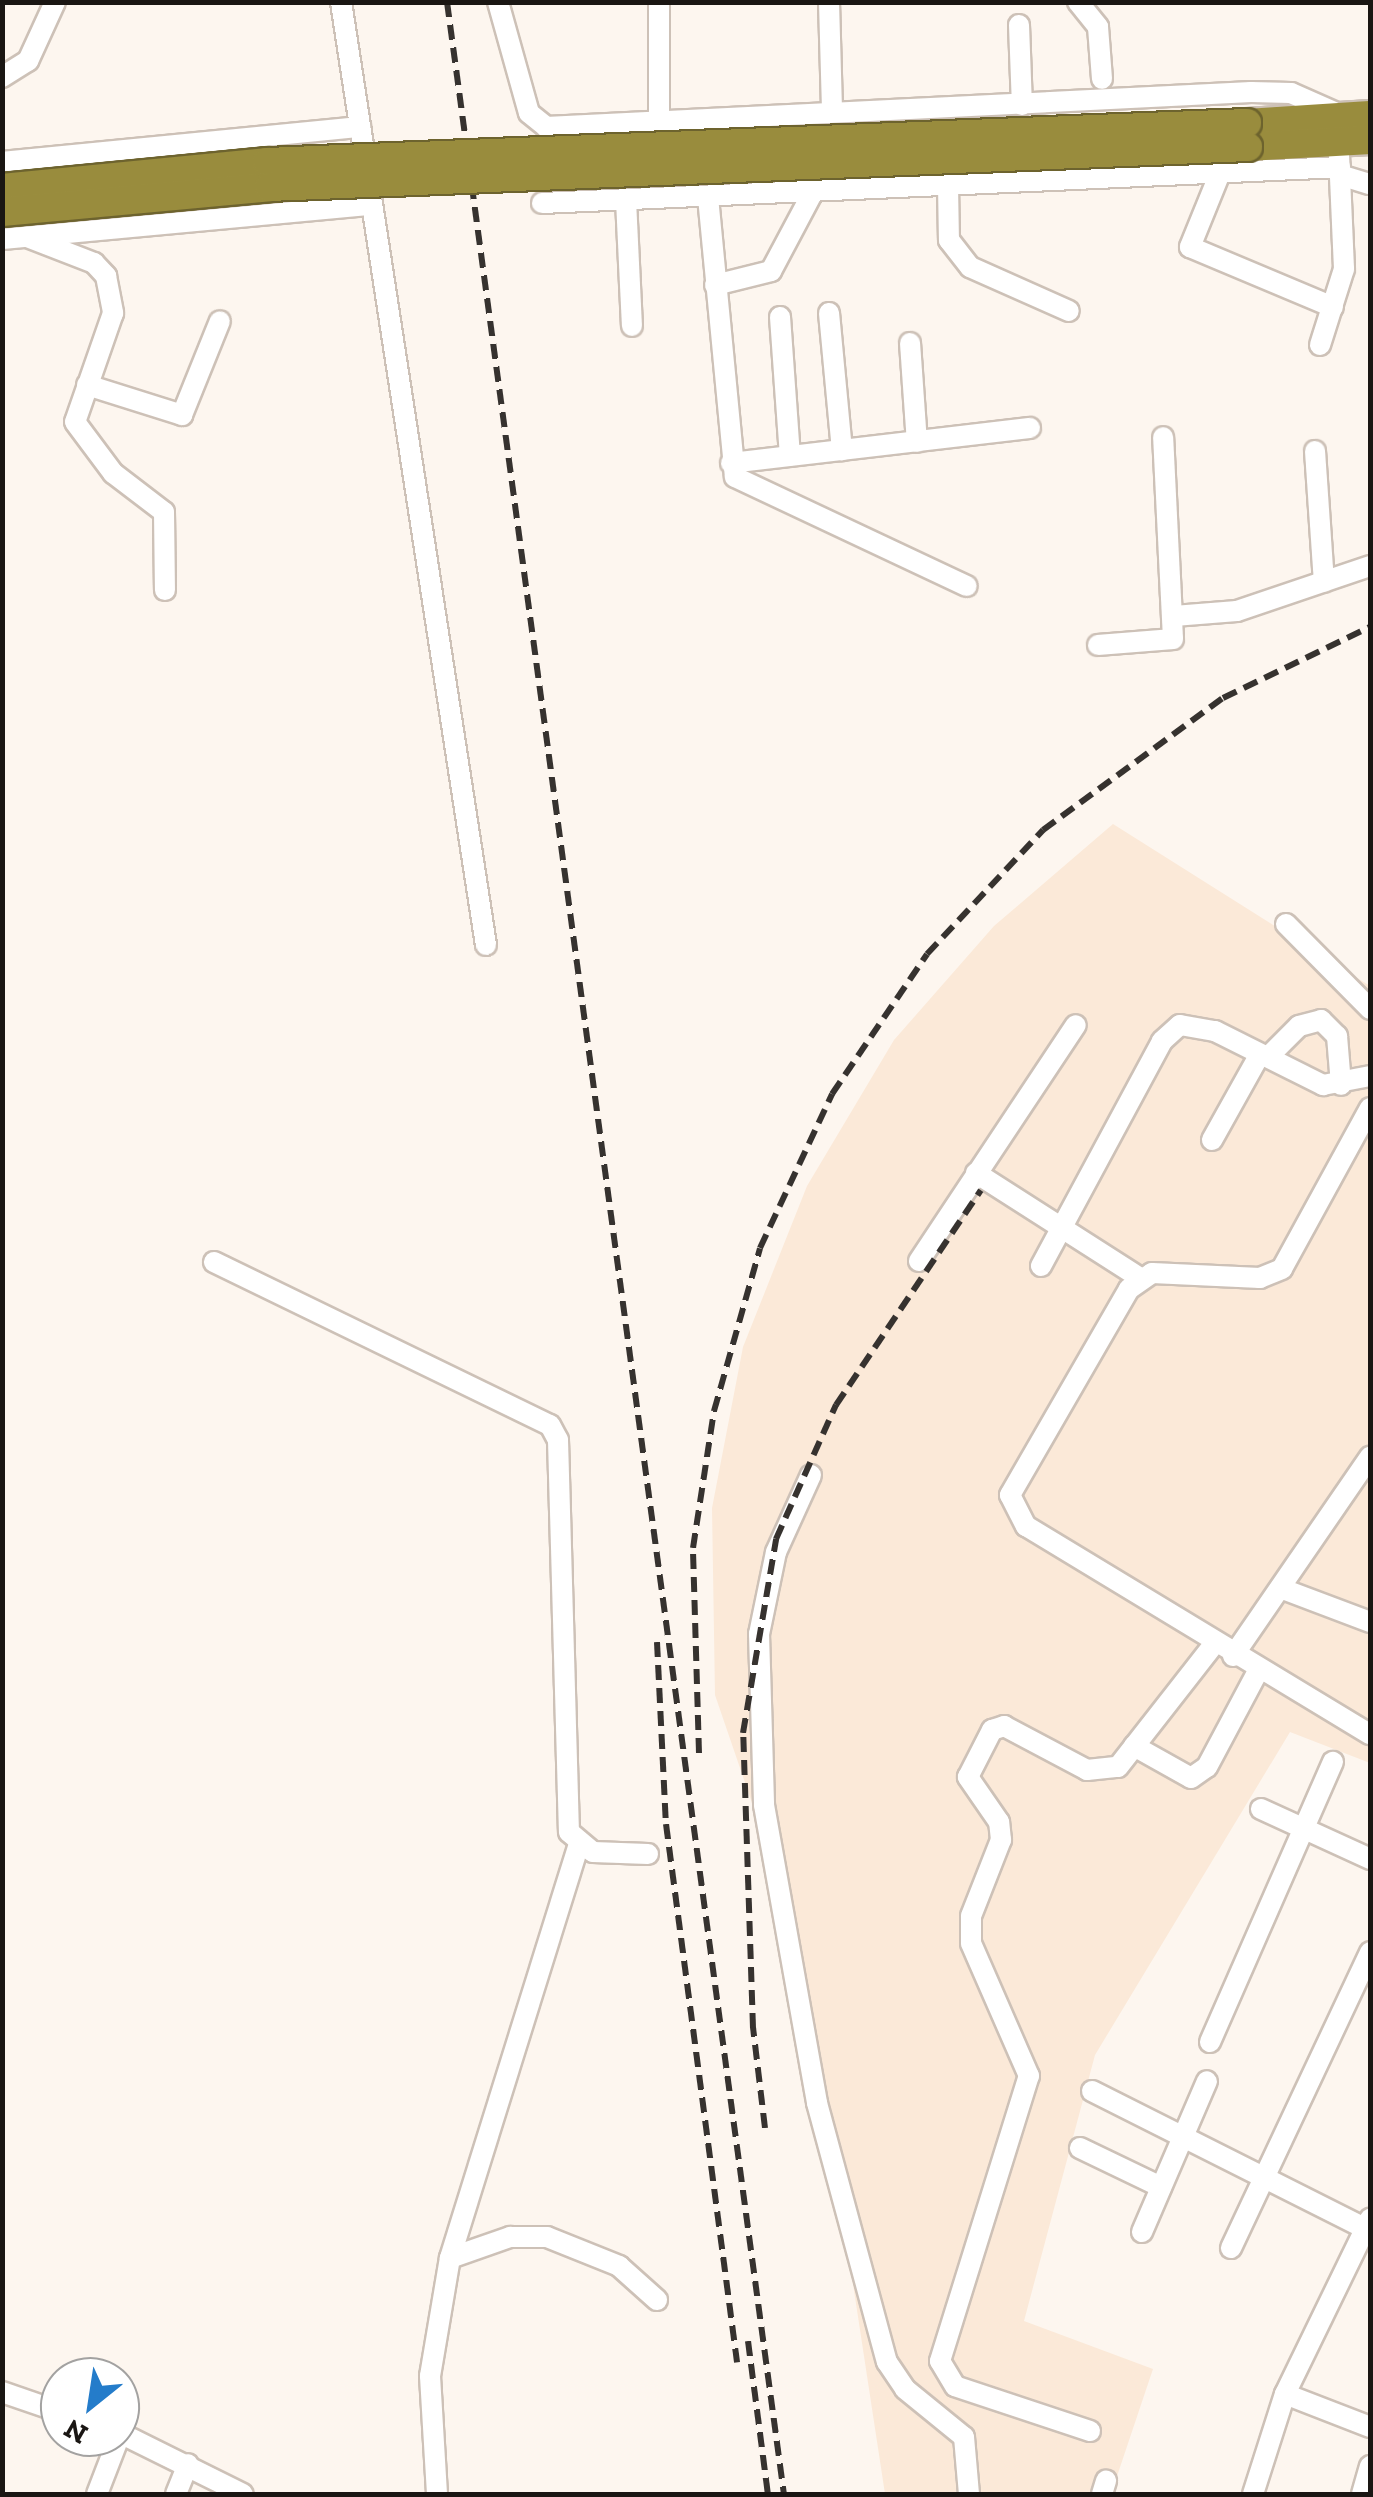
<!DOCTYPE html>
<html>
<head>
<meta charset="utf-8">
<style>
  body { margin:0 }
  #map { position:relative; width:1373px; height:2497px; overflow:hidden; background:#fdf6ef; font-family:"Zilla Slab",serif }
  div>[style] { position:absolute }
  .built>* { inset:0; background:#fbe9d8 }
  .roads { filter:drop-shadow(2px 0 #cdc1b7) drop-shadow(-2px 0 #cdc1b7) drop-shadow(0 2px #cdc1b7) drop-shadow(0 -2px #cdc1b7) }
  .minor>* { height:20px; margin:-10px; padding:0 10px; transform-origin:10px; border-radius:10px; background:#fff }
  .highway>* { height:28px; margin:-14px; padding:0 14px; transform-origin:14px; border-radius:14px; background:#998c3d }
  .rail>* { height:6px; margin-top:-3px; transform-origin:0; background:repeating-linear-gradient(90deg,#36322f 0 15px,transparent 0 23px) }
  .bridges { filter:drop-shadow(2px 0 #6d632e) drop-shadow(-2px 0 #6d632e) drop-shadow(0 2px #6d632e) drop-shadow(0 -2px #6d632e) }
  .highway-bridge>* { height:28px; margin:-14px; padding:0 14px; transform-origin:14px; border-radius:14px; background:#998c3d }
  span { translate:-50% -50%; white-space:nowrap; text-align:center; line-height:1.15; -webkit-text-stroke:9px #fff; paint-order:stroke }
  .frame { position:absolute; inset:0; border:5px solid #1a1613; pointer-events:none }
  .north { position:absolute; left:40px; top:2357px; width:100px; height:100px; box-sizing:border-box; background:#fff; border:2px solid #a3a2a1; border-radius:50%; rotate:210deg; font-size:28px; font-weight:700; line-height:40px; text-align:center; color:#1a1613 }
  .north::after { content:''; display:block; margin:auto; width:35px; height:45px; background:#247cca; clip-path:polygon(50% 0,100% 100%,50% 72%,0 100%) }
</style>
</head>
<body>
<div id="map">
  <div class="built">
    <div style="clip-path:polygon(1113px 824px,1370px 986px,1370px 1763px,1290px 1732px,1095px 2055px,1024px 2321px,1153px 2369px,1111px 2494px,885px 2494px,802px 1949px,715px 1695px,712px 1508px,743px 1347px,807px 1186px,894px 1040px,994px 926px)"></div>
  </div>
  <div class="roads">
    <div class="minor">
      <div style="left:341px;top:2px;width:954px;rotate:81.26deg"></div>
      <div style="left:498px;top:2px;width:115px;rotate:74.4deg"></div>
      <div style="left:529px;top:113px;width:22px;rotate:39deg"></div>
      <div style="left:546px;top:127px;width:706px;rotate:-2.84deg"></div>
      <div style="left:1251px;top:92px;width:40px;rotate:1.4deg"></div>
      <div style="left:1291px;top:93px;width:55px;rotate:23.7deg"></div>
      <div style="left:829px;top:2px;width:110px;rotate:88.4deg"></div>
      <div style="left:1078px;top:2px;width:32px;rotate:51deg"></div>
      <div style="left:1098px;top:27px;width:52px;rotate:85.6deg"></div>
      <div style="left:1019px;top:25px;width:80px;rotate:87.9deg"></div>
      <div style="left:2px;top:77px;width:31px;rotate:-32deg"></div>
      <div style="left:28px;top:61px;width:65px;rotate:-65.4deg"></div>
      <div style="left:659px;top:123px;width:121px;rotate:-90deg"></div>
      <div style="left:2px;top:162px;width:360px;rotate:-5.6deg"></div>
      <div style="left:1220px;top:173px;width:80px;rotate:112.1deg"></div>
      <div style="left:1190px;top:247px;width:155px;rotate:22.8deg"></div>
      <div style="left:1340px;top:175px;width:31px;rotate:17deg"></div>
      <div style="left:948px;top:185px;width:55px;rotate:89deg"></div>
      <div style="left:949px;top:240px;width:34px;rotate:52deg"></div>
      <div style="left:970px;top:267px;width:108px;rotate:24deg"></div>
      <div style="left:708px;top:197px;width:281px;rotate:84.5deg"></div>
      <div style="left:735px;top:477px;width:256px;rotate:25.2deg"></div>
      <div style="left:626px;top:200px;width:126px;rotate:87.3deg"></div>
      <div style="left:542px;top:203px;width:799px;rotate:-2.58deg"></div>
      <div style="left:27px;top:237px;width:72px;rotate:21.2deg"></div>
      <div style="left:94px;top:263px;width:18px;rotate:47deg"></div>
      <div style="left:106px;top:276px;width:38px;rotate:79deg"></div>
      <div style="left:113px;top:313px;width:115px;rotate:109.2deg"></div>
      <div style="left:75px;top:422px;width:64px;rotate:53.3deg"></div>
      <div style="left:113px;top:473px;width:64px;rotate:37.4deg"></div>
      <div style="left:164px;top:512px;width:78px;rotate:89.3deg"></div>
      <div style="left:2px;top:239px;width:371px;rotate:-5.3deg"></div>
      <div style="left:715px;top:285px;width:58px;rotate:-14deg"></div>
      <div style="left:771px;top:271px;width:89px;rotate:-62deg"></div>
      <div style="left:829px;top:313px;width:138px;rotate:84.6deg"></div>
      <div style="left:780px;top:317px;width:139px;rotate:85.9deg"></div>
      <div style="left:910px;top:343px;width:99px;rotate:86deg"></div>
      <div style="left:1320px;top:345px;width:80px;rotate:-72.5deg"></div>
      <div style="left:1344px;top:269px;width:115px;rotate:-92.5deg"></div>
      <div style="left:87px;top:385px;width:100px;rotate:17.5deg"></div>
      <div style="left:182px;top:415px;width:101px;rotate:-68deg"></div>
      <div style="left:1315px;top:451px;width:131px;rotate:86.1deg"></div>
      <div style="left:731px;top:463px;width:301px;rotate:-6.7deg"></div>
      <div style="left:1174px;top:616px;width:63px;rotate:-4.5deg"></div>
      <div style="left:1237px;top:611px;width:140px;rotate:-18.7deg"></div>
      <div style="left:1098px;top:645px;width:75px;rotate:-4.6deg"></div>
      <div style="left:1173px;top:639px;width:202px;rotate:-92.8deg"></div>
      <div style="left:1286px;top:924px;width:120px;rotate:45.3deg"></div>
      <div style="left:1268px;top:1057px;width:44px;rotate:-45deg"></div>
      <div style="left:1299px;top:1026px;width:23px;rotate:-15deg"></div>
      <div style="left:1321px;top:1020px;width:23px;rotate:45deg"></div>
      <div style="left:1337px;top:1036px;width:49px;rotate:85.3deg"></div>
      <div style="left:1370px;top:1108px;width:183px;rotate:118.7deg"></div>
      <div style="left:1282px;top:1269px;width:24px;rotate:158deg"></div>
      <div style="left:1260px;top:1278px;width:108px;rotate:-177.3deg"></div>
      <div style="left:1152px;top:1273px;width:28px;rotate:145deg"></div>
      <div style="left:1129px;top:1289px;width:238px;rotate:120deg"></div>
      <div style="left:1010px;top:1495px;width:35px;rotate:63deg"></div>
      <div style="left:1026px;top:1526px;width:402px;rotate:31.2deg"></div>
      <div style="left:1212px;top:1140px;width:98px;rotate:-60.8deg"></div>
      <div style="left:976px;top:1173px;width:195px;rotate:32.6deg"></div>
      <div style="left:919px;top:1261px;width:283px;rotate:-56.4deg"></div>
      <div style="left:214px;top:1262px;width:373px;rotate:25.9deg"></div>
      <div style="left:550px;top:1425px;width:17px;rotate:62deg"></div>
      <div style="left:558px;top:1440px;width:392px;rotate:88.4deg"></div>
      <div style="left:569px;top:1832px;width:31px;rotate:40deg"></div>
      <div style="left:593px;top:1852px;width:55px;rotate:2.1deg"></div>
      <div style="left:1041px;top:1266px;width:255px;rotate:-61.7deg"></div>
      <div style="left:1162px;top:1041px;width:24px;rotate:-42deg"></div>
      <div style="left:1180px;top:1025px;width:36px;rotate:10deg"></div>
      <div style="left:1215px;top:1031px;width:121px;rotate:26.6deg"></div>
      <div style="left:1323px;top:1085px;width:48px;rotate:-10.8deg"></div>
      <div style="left:811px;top:1475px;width:85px;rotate:114.4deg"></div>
      <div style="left:776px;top:1552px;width:84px;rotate:101.7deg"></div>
      <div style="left:759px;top:1634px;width:171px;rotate:88.3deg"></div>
      <div style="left:764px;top:1805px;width:303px;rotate:79.9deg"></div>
      <div style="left:817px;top:2103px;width:268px;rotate:74.9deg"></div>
      <div style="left:887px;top:2362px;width:32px;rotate:56deg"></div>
      <div style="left:905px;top:2389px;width:76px;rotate:39.1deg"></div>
      <div style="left:964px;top:2437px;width:57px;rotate:85deg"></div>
      <div style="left:1280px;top:1588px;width:96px;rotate:20.7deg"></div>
      <div style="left:1233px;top:1656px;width:242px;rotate:-55.5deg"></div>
      <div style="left:1134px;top:1746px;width:65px;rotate:29.3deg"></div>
      <div style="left:1191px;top:1778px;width:19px;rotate:-35deg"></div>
      <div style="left:1207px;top:1767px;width:109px;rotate:-62deg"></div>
      <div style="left:1261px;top:1809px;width:120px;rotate:24.6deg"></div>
      <div style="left:1210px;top:2042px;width:306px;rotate:-66.3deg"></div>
      <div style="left:1092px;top:2091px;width:311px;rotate:26.7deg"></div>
      <div style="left:1080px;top:2148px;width:90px;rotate:25.7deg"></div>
      <div style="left:1142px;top:2232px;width:164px;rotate:-66.7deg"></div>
      <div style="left:1231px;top:2248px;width:327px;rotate:-64.8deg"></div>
      <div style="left:450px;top:2258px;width:64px;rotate:-19.3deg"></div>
      <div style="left:510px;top:2237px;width:37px"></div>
      <div style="left:547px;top:2237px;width:78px;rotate:21.9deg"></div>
      <div style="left:619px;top:2266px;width:51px;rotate:41.8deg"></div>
      <div style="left:2px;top:2392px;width:61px;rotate:19deg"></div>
      <div style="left:1285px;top:2394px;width:91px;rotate:21.2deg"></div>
      <div style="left:1090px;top:2431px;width:142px;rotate:-161.6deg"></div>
      <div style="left:955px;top:2386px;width:29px;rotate:-121deg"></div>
      <div style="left:940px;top:2361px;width:299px;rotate:-72.7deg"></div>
      <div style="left:1029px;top:2076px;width:145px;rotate:-113.6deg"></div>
      <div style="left:971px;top:1943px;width:27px;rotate:-90deg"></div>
      <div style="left:971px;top:1916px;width:82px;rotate:-68.5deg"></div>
      <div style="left:1001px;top:1840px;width:18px;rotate:-96deg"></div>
      <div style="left:999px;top:1822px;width:55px;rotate:-124.6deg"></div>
      <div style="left:968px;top:1777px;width:53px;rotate:-62.9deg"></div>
      <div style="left:992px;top:1730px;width:13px;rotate:-18deg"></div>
      <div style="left:1004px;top:1726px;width:94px;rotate:27.9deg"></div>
      <div style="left:1087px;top:1770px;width:31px;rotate:-6deg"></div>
      <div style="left:1118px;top:1767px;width:156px;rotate:-52deg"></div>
      <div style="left:120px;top:2433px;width:137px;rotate:26.4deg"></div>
      <div style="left:97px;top:2494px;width:61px;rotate:-68.9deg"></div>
      <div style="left:176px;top:2494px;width:32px;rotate:-68deg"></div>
      <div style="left:437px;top:2494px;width:118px;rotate:-93.4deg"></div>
      <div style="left:430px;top:2376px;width:120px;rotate:-80.4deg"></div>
      <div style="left:450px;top:2258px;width:431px;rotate:-72.7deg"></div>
      <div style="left:1102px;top:2494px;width:14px;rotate:-73deg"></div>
      <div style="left:1253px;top:2494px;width:105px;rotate:-72.3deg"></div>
      <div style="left:1285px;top:2394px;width:195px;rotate:-64.1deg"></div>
      <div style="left:1362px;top:2494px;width:29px;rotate:-74deg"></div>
    </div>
    <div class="highway">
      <div style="left:1247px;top:123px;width:123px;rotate:-3.7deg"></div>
      <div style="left:1248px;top:147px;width:122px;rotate:-3.3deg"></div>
    </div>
  </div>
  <div class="rail">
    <div style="left:447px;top:2px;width:2515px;rotate:82.3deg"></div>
    <div style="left:657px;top:1642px;width:182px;rotate:87.2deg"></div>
    <div style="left:666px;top:1824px;width:543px;rotate:82.48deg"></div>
    <div style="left:699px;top:1753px;width:205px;rotate:-91.7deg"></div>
    <div style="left:693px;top:1548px;width:139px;rotate:-81.3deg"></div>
    <div style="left:714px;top:1411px;width:169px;rotate:-74.2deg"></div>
    <div style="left:760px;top:1248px;width:170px;rotate:-64.9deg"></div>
    <div style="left:832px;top:1094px;width:169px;rotate:-55.8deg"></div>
    <div style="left:927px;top:954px;width:170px;rotate:-46.9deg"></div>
    <div style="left:1043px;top:830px;width:223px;rotate:-36.3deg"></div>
    <div style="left:1223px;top:698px;width:163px;rotate:-25.8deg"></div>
    <div style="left:765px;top:2128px;width:101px;rotate:-96.8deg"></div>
    <div style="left:753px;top:2028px;width:295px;rotate:-91.9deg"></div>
    <div style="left:743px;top:1733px;width:197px;rotate:-80.3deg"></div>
    <div style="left:776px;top:1539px;width:147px;rotate:-65.9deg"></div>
    <div style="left:836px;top:1405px;width:259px;rotate:-56deg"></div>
    <div style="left:748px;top:2341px;width:154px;rotate:82.6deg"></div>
  </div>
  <div class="bridges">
    <div class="highway-bridge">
      <div style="left:2px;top:188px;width:266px;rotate:-5.6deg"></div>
      <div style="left:267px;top:162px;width:981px;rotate:-2.28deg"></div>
      <div style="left:2px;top:212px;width:268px;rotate:-5.3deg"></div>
      <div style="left:269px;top:187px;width:980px;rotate:-2.34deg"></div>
    </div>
  </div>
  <div class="frame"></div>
  <div class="north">N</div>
</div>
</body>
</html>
